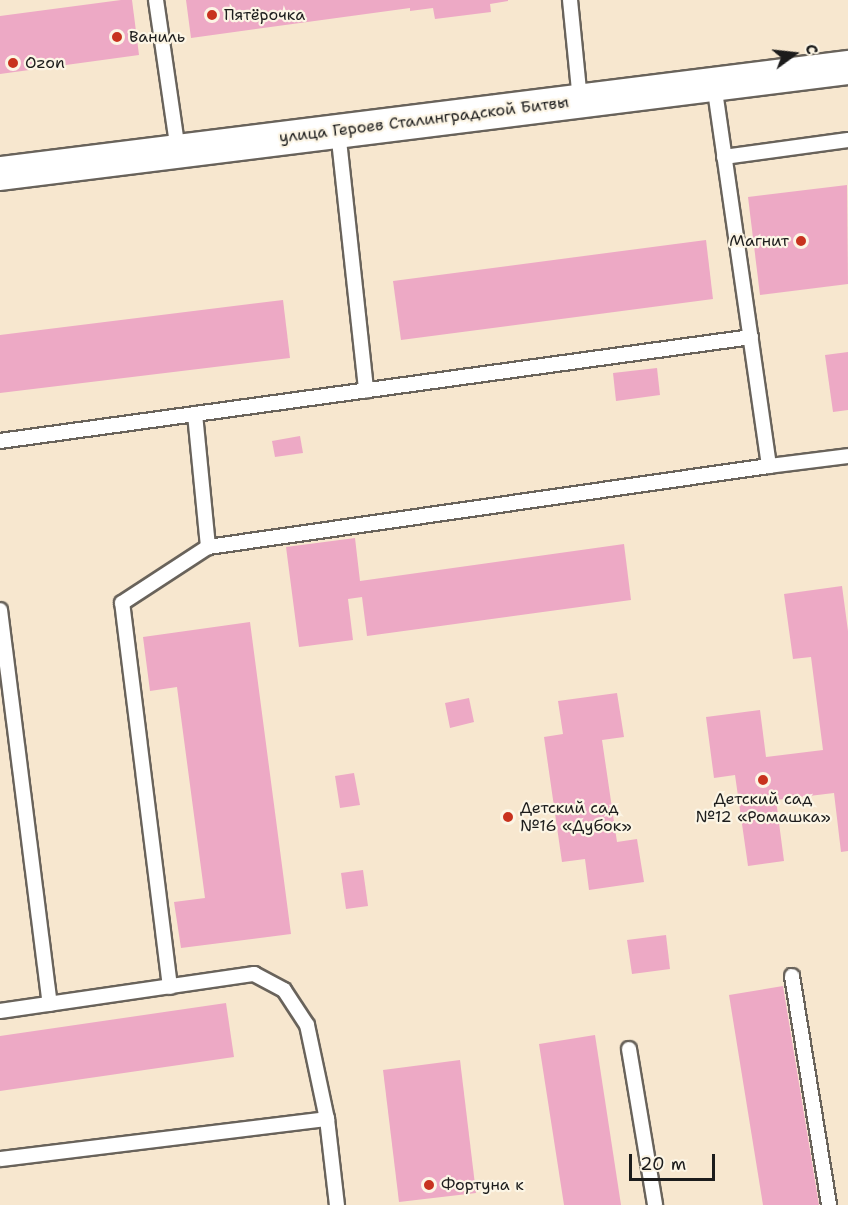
<!DOCTYPE html>
<html>
<head>
<meta charset="utf-8">
<style>
  body { margin:0 }
  #map { position:relative; width:848px; height:1205px; overflow:hidden; background:#f7e7cf; font-family:"Shantell Sans",sans-serif }
  div>[style] { position:absolute }
  .building>* { inset:0; background:#eda9c5 }
  .roads { filter:drop-shadow(2px 0 #69635b) drop-shadow(-2px 0 #69635b) drop-shadow(0 2px #69635b) drop-shadow(0 -2px #69635b) }
  .lane>* { height:14px; margin:-7px; padding:0 7px; transform-origin:7px; border-radius:7px; background:#fff }
  .secondary>* { height:33px; margin:-16.5px; padding:0 16.5px; transform-origin:16.5px; border-radius:16.5px; background:#fff }
  .dots>* { width:16px; height:16px; translate:-50% -50%; box-sizing:border-box; border:3px solid #fcf5e5; border-radius:50% }
  span { translate:-50% -50%; white-space:nowrap; text-align:center; line-height:1.15; -webkit-text-stroke:4.5px #fcf5e5; paint-order:stroke }
  .poi-label { font-size:16px; color:#1c1c1c }
  .left { translate:0 -50%; text-align:left }
  .right { translate:-100% -50%; text-align:right }
  .street-label { font-size:16px; color:#1c1c1c }
  .north { position:absolute; left:764px; top:24px; width:60px; height:60px; -webkit-text-stroke:4px #fcf5e5; paint-order:stroke; rotate:75deg; font-size:16px; font-weight:700; line-height:24px; text-align:center; color:#1c1c1c }
  .north::after { content:''; display:block; margin:auto; width:21px; height:27px; background:#1c1c1c; clip-path:polygon(50% 0,100% 100%,50% 72%,0 100%) }
  .scale { position:absolute; left:629px; top:1154px; width:86px; height:27px; box-sizing:border-box; border:3px solid #1c1c1c; border-top:0; padding-left:8px; font-size:18px; line-height:21px; white-space:nowrap; color:#1c1c1c; -webkit-text-stroke:4px #fcf5e5; paint-order:stroke }
</style>
</head>
<body>
<div id="map">
  <div class="building">
    <div style="clip-path:polygon(121px 0,132px 0,139px 55px,0 74px,0 16px)"></div>
    <div style="clip-path:polygon(186px 0,508px 0,508px 1px,490px 4px,491px 12px,435px 19px,433px 8px,410px 11px,410px 8px,191px 38px)"></div>
    <div style="clip-path:polygon(847px 185px,848px 284px,760px 295px,748px 197px)"></div>
    <div style="clip-path:polygon(706px 240px,713px 299px,401px 340px,393px 281px)"></div>
    <div style="clip-path:polygon(283px 300px,290px 358px,0 393px,0 335px)"></div>
    <div style="clip-path:polygon(848px 352px,848px 410px,833px 412px,825px 355px)"></div>
    <div style="clip-path:polygon(657px 368px,660px 395px,616px 401px,613px 373px)"></div>
    <div style="clip-path:polygon(300px 436px,303px 453px,275px 457px,272px 441px)"></div>
    <div style="clip-path:polygon(355px 538px,360px 581px,624px 544px,631px 600px,367px 636px,362px 597px,348px 599px,353px 640px,299px 647px,286px 547px)"></div>
    <div style="clip-path:polygon(842px 586px,848px 631px,848px 851px,841px 852px,834px 793px,776px 800px,784px 861px,748px 866px,735px 775px,714px 778px,706px 717px,760px 710px,766px 757px,823px 750px,811px 657px,793px 659px,784px 594px)"></div>
    <div style="clip-path:polygon(250px 622px,291px 934px,181px 948px,174px 902px,205px 898px,177px 687px,150px 691px,143px 637px)"></div>
    <div style="clip-path:polygon(617px 693px,624px 737px,602px 740px,617px 842px,637px 839px,644px 882px,589px 890px,585px 859px,562px 862px,544px 737px,563px 734px,558px 701px)"></div>
    <div style="clip-path:polygon(469px 698px,474px 722px,450px 728px,445px 703px)"></div>
    <div style="clip-path:polygon(354px 773px,360px 805px,340px 808px,335px 776px)"></div>
    <div style="clip-path:polygon(363px 870px,368px 906px,346px 909px,341px 873px)"></div>
    <div style="clip-path:polygon(666px 935px,670px 969px,632px 974px,627px 940px)"></div>
    <div style="clip-path:polygon(783px 986px,819px 1205px,763px 1205px,729px 995px)"></div>
    <div style="clip-path:polygon(226px 1003px,234px 1057px,0 1091px,0 1036px)"></div>
    <div style="clip-path:polygon(595px 1035px,621px 1205px,564px 1205px,539px 1044px)"></div>
    <div style="clip-path:polygon(460px 1060px,476px 1193px,399px 1202px,383px 1070px)"></div>
  </div>
  <div class="roads">
    <div class="lane">
      <div style="left:156px;top:0;width:152px;rotate:81.7deg"></div>
      <div style="left:570px;top:0;width:100px;rotate:84.3deg"></div>
      <div style="left:714px;top:84px;width:386px;rotate:81.8deg"></div>
      <div style="left:769px;top:466px;width:80px;rotate:-7.2deg"></div>
      <div style="left:338px;top:131px;width:261px;rotate:83.8deg"></div>
      <div style="left:724px;top:157px;width:125px;rotate:-7.8deg"></div>
      <div style="left:195px;top:414px;width:134px;rotate:84.4deg"></div>
      <div style="left:0;top:441px;width:758px;rotate:-7.88deg"></div>
      <div style="left:0;top:610px;width:397px;rotate:82.8deg"></div>
      <div style="left:792px;top:976px;width:232px;rotate:80.8deg"></div>
      <div style="left:170px;top:987px;width:387px;rotate:-97.1deg"></div>
      <div style="left:122px;top:603px;width:103px;rotate:-33.1deg"></div>
      <div style="left:208px;top:547px;width:567px;rotate:-8.22deg"></div>
      <div style="left:0;top:1011px;width:257px;rotate:-8.3deg"></div>
      <div style="left:254px;top:974px;width:34px;rotate:28deg"></div>
      <div style="left:284px;top:990px;width:42px;rotate:56.7deg"></div>
      <div style="left:307px;top:1025px;width:96px;rotate:78deg"></div>
      <div style="left:327px;top:1119px;width:329px;rotate:173deg"></div>
      <div style="left:629px;top:1049px;width:158px;rotate:80.5deg"></div>
      <div style="left:327px;top:1119px;width:87px;rotate:83.4deg"></div>
    </div>
    <div class="secondary">
      <div style="left:0;top:173px;width:855px;rotate:-7.13deg"></div>
    </div>
  </div>
  <div class="dots">
    <div style="left:212px;top:15px;background:#c8321e"></div>
    <div style="left:117px;top:37px;background:#c8321e"></div>
    <div style="left:13px;top:63px;background:#c8321e"></div>
    <div style="left:801px;top:241px;background:#c8321e"></div>
    <div style="left:763px;top:780px;background:#c8321e"></div>
    <div style="left:508px;top:817px;background:#c8321e"></div>
    <div style="left:429px;top:1185px;background:#c8321e"></div>
  </div>
  <div class="poi-label">
    <span class="left" style="left:224px;top:15px">Пятёрочка</span>
    <span class="left" style="left:129px;top:37px">Ваниль</span>
    <span class="left" style="left:25px;top:63px">Ozon</span>
    <span class="right" style="left:789px;top:241px">Магнит</span>
    <span style="left:763px;top:808px">Детский сад<br>№12 «Ромашка»</span>
    <span class="left" style="left:520px;top:817px">Детский сад<br>№16 «Дубок»</span>
    <span class="left" style="left:441px;top:1185px">Фортуна к</span>
  </div>
  <div class="street-label">
    <span style="left:424px;top:120px;rotate:-7deg">улица Героев Сталинградской Битвы</span>
  </div>
  <div class="north">С</div>
  <div class="scale">20 m</div>
</div>
</body>
</html>
